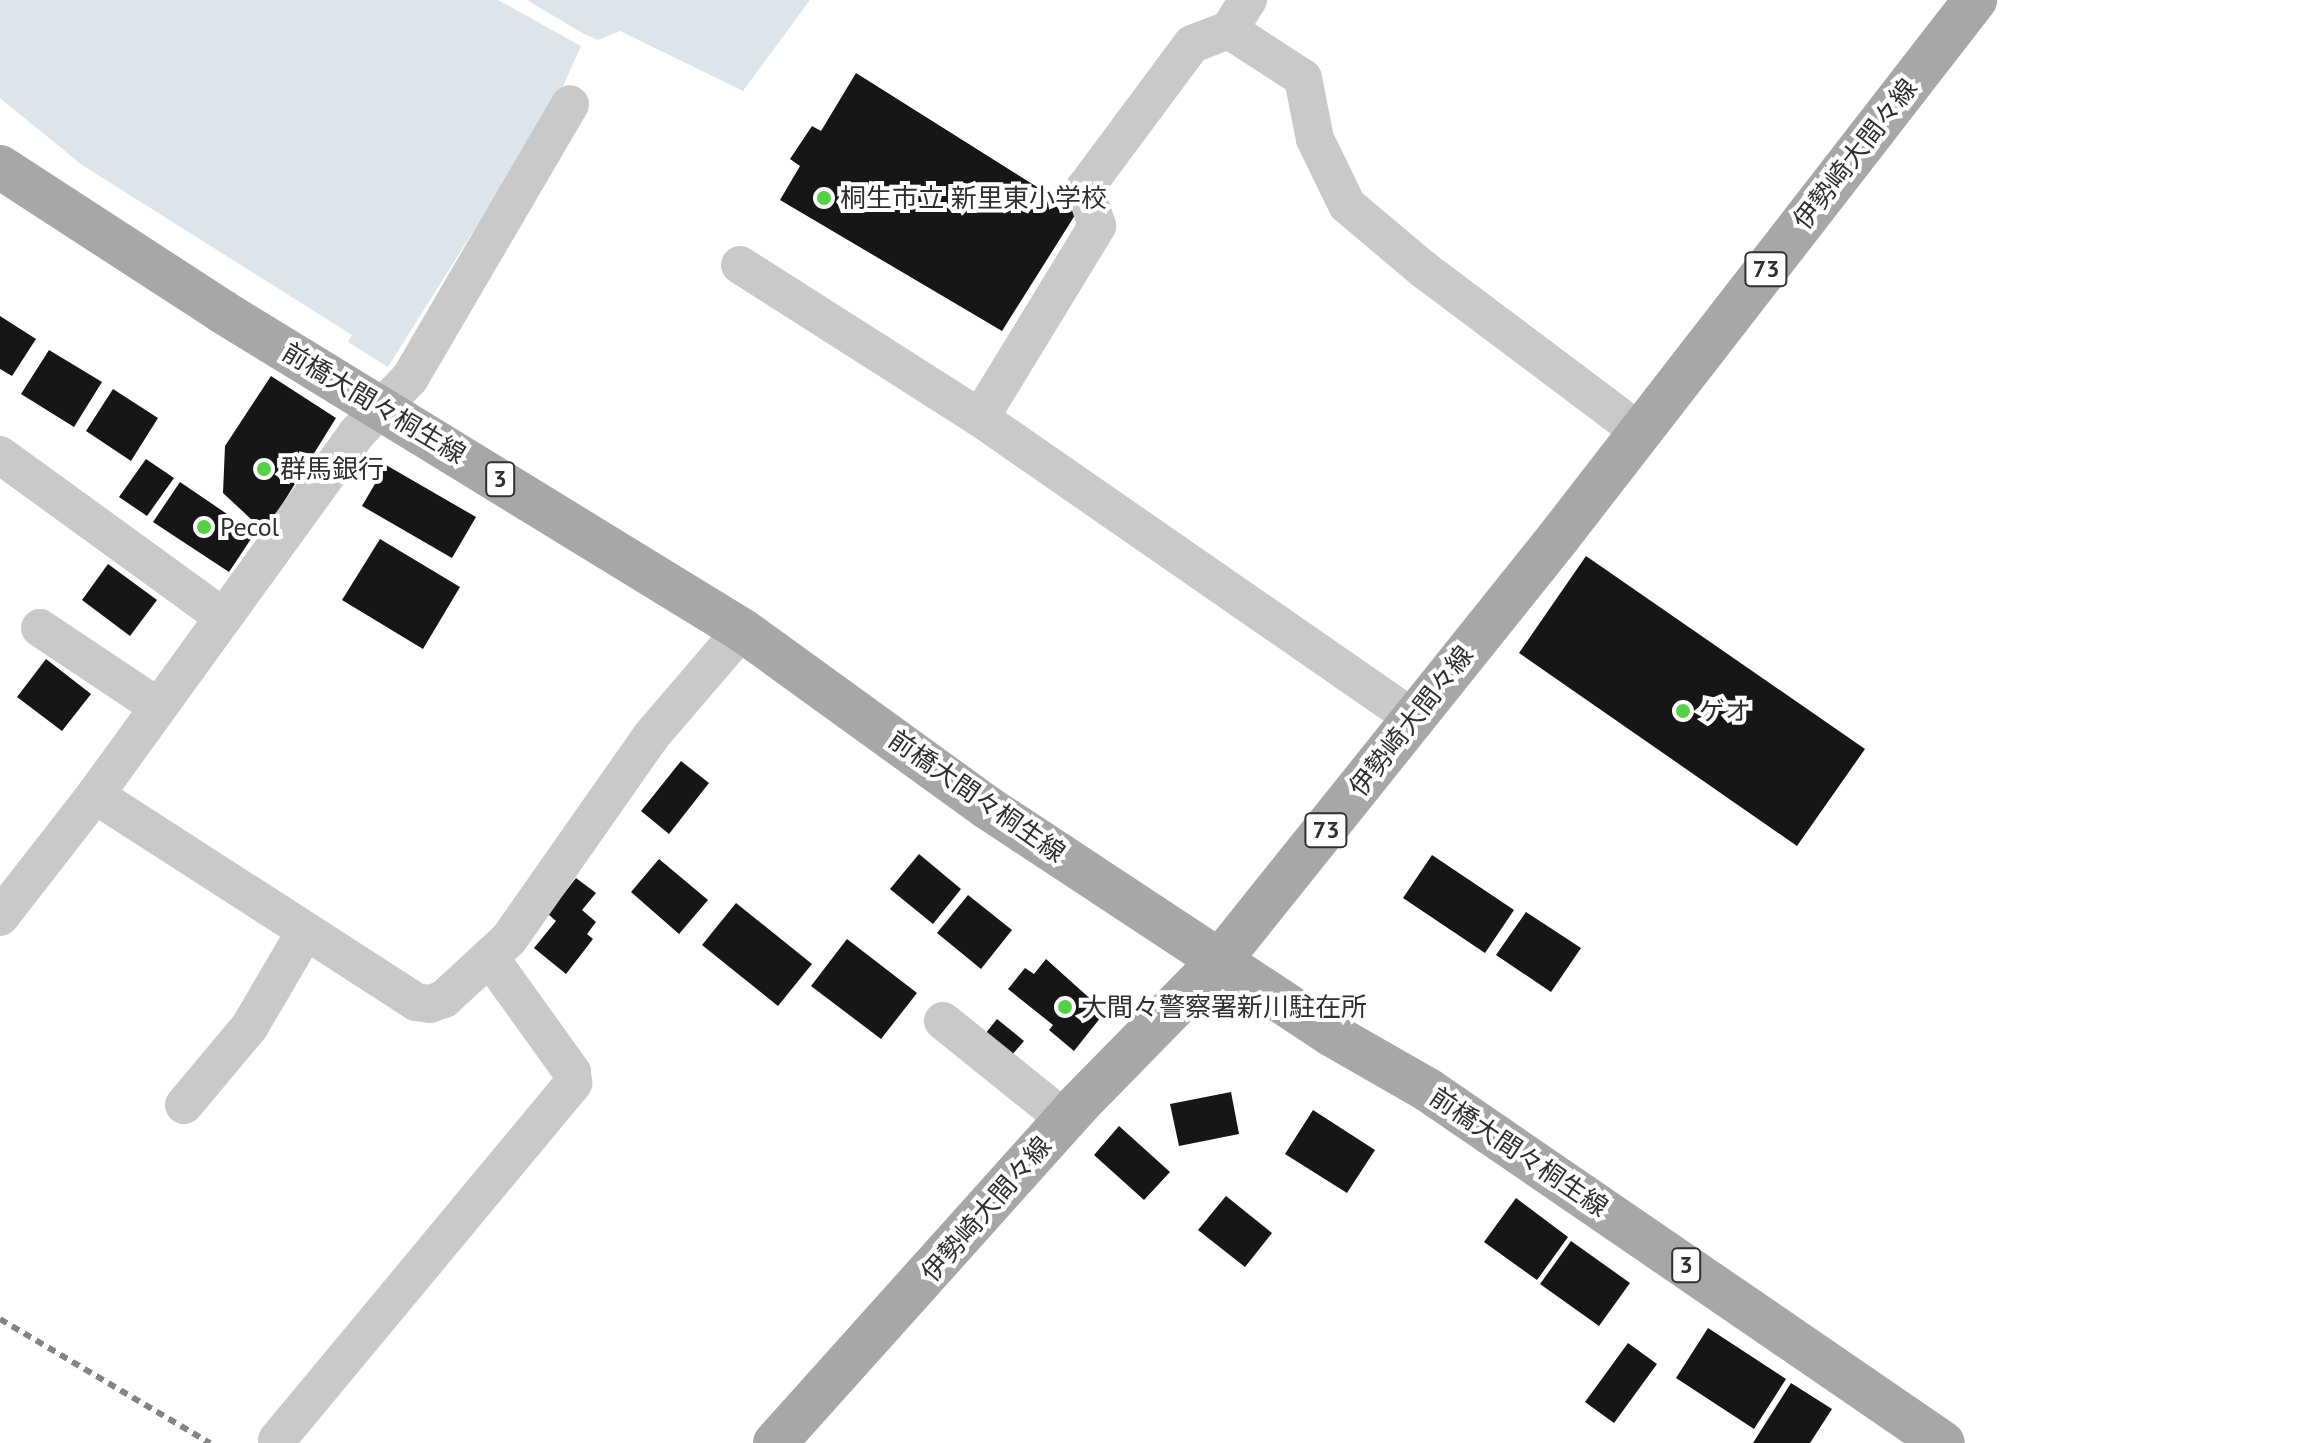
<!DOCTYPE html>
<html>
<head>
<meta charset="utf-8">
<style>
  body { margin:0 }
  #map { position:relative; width:2320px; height:1443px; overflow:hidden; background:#fff; font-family:"PT Sans","Noto Sans JP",sans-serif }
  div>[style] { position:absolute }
  .green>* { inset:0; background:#dee5ea }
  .building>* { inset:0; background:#161616 }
  .minor>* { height:38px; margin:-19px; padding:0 19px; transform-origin:19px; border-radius:19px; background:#c9c9c9 }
  .major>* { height:44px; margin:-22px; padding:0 22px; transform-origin:22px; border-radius:22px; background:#a7a7a7 }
  .rail>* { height:6px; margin-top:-3px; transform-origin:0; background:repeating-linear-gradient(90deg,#848484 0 8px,transparent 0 14px) }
  .dots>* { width:22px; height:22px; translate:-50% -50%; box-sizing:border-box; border:4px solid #fff; border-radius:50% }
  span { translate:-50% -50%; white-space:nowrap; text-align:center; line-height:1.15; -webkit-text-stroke:8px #fff; paint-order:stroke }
  .shield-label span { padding:2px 6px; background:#fff; border:2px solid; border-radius:6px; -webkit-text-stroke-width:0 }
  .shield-label { font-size:24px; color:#2f2f2f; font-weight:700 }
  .street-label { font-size:26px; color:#2f2f2f }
  .poi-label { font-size:26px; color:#2f2f2f }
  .left { translate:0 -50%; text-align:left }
</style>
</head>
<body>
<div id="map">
  <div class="green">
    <div style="clip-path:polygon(0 0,498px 0,581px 46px,560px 93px,388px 367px,348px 342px,352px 335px,82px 165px,0 98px)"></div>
    <div style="clip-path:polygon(527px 0,810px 0,743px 91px,620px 31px,598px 40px,584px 34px)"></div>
  </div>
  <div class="building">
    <div style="clip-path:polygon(856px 73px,1077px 212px,1002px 331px,780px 200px,800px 166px,790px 159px,812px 126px,821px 131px)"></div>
    <div style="clip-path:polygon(0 316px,36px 339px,12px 376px,0 369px)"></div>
    <div style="clip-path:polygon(49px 350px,102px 382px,74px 427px,21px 394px)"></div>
    <div style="clip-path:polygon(271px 376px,336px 418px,265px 532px,223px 493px,225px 446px)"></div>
    <div style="clip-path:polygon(113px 389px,158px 418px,131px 461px,86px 431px)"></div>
    <div style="clip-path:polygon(146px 459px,174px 478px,147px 516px,119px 497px)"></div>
    <div style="clip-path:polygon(386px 465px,476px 517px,452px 558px,362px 506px)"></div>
    <div style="clip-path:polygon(180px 482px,255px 533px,229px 572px,153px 522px)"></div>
    <div style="clip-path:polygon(380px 539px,460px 587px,423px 649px,342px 600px)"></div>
    <div style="clip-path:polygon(1586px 556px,1865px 749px,1797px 846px,1519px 653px)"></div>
    <div style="clip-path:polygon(108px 564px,157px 600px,130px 636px,82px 600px)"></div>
    <div style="clip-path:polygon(46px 659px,91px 694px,62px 731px,17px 697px)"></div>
    <div style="clip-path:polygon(681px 761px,709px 783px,669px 834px,641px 811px)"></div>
    <div style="clip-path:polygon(919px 854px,961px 889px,933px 924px,890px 889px)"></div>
    <div style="clip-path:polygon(1432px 855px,1514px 910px,1485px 953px,1403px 898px)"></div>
    <div style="clip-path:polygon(659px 859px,708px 900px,679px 934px,631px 892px)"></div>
    <div style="clip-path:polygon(576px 878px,596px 893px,582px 910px,596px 922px,587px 934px,593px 939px,566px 974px,534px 948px,556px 921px,548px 914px)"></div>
    <div style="clip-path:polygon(968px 895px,1012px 930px,981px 969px,937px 933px)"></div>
    <div style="clip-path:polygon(736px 903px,812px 964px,778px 1006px,702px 945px)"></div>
    <div style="clip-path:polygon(1526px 912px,1581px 948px,1551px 992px,1496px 955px)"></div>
    <div style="clip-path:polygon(847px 939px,917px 993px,881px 1039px,811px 986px)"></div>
    <div style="clip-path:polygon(1046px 959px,1105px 1012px,1074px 1051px,1049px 1030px,1053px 1025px,1008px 989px,1025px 968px,1034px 974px)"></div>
    <div style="clip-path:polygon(997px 1019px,1024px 1041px,1011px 1056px,985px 1034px)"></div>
    <div style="clip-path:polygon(1231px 1092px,1239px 1134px,1179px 1146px,1170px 1104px)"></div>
    <div style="clip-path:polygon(1313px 1110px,1375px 1150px,1347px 1193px,1285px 1154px)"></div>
    <div style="clip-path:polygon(1119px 1126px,1170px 1172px,1144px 1200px,1094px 1155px)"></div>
    <div style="clip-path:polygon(1226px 1196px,1272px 1233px,1245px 1267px,1198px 1230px)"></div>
    <div style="clip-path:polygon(1516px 1198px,1568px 1237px,1537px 1280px,1484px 1242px)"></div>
    <div style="clip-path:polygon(1571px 1241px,1630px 1283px,1599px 1326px,1540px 1284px)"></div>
    <div style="clip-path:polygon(1708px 1328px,1786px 1379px,1754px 1429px,1676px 1378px)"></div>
    <div style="clip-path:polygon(1628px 1343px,1657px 1364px,1614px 1423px,1585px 1402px)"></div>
    <div style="clip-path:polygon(1791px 1383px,1832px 1409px,1810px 1443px,1753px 1443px)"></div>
  </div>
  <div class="minor">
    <div style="left:1229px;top:30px;width:88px;rotate:33deg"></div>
    <div style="left:1303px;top:78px;width:62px;rotate:78.9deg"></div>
    <div style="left:1315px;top:139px;width:73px;rotate:64.1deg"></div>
    <div style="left:1347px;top:205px;width:99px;rotate:40.1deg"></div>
    <div style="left:1423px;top:269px;width:271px;rotate:36.9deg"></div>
    <div style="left:740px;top:265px;width:285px;rotate:32.5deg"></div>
    <div style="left:980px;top:418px;width:527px;rotate:34.72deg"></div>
    <div style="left:980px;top:418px;width:225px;rotate:-58.6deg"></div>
    <div style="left:1097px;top:226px;width:40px;rotate:-108deg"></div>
    <div style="left:1085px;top:188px;width:179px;rotate:-53.4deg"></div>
    <div style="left:1192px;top:44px;width:40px;rotate:-21deg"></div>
    <div style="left:1229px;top:30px;width:36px;rotate:-58deg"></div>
    <div style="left:0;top:455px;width:276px;rotate:36deg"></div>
    <div style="left:40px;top:628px;width:141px;rotate:33.7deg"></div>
    <div style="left:95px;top:795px;width:382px;rotate:32.8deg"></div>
    <div style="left:416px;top:1002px;width:14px;rotate:8deg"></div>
    <div style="left:430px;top:1004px;width:15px;rotate:-20deg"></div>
    <div style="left:444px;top:999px;width:88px;rotate:-42.7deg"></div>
    <div style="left:509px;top:939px;width:249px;rotate:-55deg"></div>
    <div style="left:652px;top:735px;width:138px;rotate:-49.4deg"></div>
    <div style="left:0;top:917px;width:155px;rotate:-52.1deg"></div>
    <div style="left:95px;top:795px;width:447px;rotate:-54.1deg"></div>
    <div style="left:357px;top:433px;width:76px;rotate:-46.1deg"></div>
    <div style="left:410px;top:378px;width:317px;rotate:-59.7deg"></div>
    <div style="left:943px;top:1021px;width:156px;rotate:38.8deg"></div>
    <div style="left:184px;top:1105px;width:103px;rotate:-50.1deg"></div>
    <div style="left:250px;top:1026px;width:109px;rotate:-59.7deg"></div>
    <div style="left:277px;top:1440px;width:464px;rotate:-50.3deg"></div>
    <div style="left:573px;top:1083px;width:11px;rotate:-95deg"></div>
    <div style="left:572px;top:1072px;width:140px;rotate:-125.7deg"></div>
  </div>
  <div class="major">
    <div style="left:0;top:167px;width:266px;rotate:33deg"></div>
    <div style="left:223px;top:312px;width:609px;rotate:31.5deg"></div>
    <div style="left:742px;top:630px;width:304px;rotate:35.9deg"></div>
    <div style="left:988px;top:808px;width:412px;rotate:33.4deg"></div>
    <div style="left:1332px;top:1035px;width:111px;rotate:29.8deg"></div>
    <div style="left:1428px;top:1090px;width:624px;rotate:34.43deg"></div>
    <div style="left:775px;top:1443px;width:453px;rotate:-48.1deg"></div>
    <div style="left:1077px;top:1106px;width:206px;rotate:-45.6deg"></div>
    <div style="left:1221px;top:959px;width:539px;rotate:-51.32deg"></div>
    <div style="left:1558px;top:538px;width:681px;rotate:-52.22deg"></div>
  </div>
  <div class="rail">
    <div style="left:0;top:1319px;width:244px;rotate:30.6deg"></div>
  </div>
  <div class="dots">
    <div style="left:824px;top:198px;background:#52d244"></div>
    <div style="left:264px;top:469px;background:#52d244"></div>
    <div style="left:204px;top:527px;background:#52d244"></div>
    <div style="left:1683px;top:711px;background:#52d244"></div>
    <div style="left:1065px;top:1007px;background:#52d244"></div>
  </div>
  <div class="shield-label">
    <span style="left:1766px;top:269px">73</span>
    <span style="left:500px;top:479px">3</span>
    <span style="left:1326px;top:830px">73</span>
    <span style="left:1686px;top:1265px">3</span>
  </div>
  <div class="street-label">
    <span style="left:1855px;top:154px;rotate:-52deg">伊勢崎大間々線</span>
    <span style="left:374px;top:403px;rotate:31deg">前橋大間々桐生線</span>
    <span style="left:1411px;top:721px;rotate:-52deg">伊勢崎大間々線</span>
    <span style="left:977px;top:796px;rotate:35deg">前橋大間々桐生線</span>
    <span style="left:1519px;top:1152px;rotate:34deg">前橋大間々桐生線</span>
    <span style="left:986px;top:1209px;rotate:-49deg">伊勢崎大間々線</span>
  </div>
  <div class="poi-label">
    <span class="left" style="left:840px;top:198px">桐生市立 新里東小学校</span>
    <span class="left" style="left:280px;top:469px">群馬銀行</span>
    <span class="left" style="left:220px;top:527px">Pecol</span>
    <span class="left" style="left:1699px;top:711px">ゲオ</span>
    <span class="left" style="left:1081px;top:1007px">大間々警察署新川駐在所</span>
  </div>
</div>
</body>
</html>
